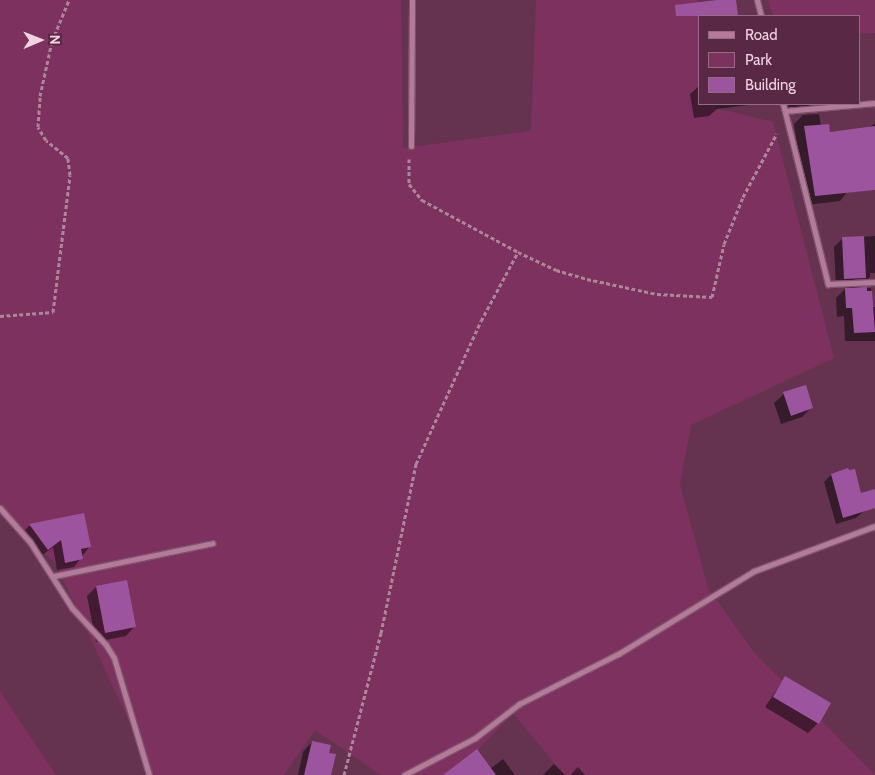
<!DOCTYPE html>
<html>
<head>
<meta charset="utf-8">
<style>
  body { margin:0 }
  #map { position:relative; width:875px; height:775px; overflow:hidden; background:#65334f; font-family:Cabin,sans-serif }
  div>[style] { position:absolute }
  .green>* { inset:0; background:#7d315e }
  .shadow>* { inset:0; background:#0007 }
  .building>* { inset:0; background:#9d549e }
  .path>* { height:3px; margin-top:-1.5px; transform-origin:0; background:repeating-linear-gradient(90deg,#ae869c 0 4px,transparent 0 6.5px) }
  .roads { filter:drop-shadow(1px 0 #7d546c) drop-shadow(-1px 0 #7d546c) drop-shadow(0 1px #7d546c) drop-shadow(0 -1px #7d546c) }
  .street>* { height:5px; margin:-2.5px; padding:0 2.5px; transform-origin:2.5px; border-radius:2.5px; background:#b37b99 }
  span { translate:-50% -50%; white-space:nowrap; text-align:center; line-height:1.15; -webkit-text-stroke:4px #592844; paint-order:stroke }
  .legend { position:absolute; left:698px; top:15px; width:162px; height:90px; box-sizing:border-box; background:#592844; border:1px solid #966c83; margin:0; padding:6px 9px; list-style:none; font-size:15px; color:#f1d2e2 }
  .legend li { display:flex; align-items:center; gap:10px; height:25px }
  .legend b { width:25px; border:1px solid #966c83 }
  .north { position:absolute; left:15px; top:15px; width:50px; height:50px; -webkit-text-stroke:4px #592844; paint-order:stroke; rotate:89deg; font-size:14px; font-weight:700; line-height:20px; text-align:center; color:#f1d2e2 }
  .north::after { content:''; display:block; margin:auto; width:18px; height:22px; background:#f1d2e2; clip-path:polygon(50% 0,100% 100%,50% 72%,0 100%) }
</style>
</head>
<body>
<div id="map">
  <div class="green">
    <div style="clip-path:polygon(0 0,401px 0,403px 148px,531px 131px,536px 0,698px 0,700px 16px,699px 104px,715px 104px,716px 108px,773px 122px,834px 358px,691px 425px,680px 484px,708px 588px,753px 651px,875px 775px,564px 775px,513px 713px,454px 775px,381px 775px,315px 730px,284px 775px,154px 775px,56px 564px,0 511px)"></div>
    <div style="clip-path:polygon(768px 0,875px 0,875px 33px,859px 34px,859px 16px,773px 16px)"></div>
    <div style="clip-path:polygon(0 691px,56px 775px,0 775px)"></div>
  </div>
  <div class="shadow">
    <div style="clip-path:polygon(699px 86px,699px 104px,757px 104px,717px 109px,709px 116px,694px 118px,690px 94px)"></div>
    <div style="clip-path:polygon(787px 104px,816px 104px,809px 111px,794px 112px,794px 107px,788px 108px)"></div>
    <div style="clip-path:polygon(819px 114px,821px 126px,829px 134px,868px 129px,875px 123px,875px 157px,840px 201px,806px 205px,794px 124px,803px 115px)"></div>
    <div style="clip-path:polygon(875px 236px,875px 273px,870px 273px,870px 277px,859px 288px,871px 288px,872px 307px,875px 307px,875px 341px,845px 341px,844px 316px,837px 317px,836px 298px,847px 287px,836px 288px,834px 247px,843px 238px)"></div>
    <div style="clip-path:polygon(784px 394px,812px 407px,802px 417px,781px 424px,774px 403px)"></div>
    <div style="clip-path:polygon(831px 475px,864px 511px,856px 518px,836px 524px,824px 482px)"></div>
    <div style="clip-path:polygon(30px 525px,90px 546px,74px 567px,57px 570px,53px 547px,40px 557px,22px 533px)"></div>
    <div style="clip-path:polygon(96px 587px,135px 626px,126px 636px,96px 642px,87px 596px)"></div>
    <div style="clip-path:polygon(785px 678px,818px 723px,808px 733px,765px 707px)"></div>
    <div style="clip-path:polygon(312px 742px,328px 754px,330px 775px,298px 775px,303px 752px)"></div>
    <div style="clip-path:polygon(503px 759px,515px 775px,447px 775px,490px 769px)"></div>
    <div style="clip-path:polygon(554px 764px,565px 775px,543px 775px)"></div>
    <div style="clip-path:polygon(578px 767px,585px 775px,570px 775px)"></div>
  </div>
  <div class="building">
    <div style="clip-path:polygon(717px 0,736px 0,738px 16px,676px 16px,675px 5px)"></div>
    <div style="clip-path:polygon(829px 124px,830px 132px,875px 126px,875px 190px,815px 196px,804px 126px)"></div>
    <div style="clip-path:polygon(864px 236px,866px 278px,844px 279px,842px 237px)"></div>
    <div style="clip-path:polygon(867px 287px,867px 291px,872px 291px,875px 332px,854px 333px,852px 308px,846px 308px,845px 288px)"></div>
    <div style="clip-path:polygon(806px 385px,813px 408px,791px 416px,783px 392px)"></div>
    <div style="clip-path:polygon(848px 468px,849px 470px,855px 469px,861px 493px,875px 489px,875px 508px,843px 518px,831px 474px)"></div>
    <div style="clip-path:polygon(84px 513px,91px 547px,81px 549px,83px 559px,65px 563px,61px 540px,48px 550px,29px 524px)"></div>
    <div style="clip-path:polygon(127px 580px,136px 627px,105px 633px,96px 586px)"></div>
    <div style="clip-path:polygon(785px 676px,831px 703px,819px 724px,773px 697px)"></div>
    <div style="clip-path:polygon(312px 741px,331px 745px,329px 753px,336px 754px,331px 775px,304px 775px)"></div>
    <div style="clip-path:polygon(477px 749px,496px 775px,443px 775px)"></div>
  </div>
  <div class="path">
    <div style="left:409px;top:159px;width:25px;rotate:90deg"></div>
    <div style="left:409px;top:184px;width:21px;rotate:51deg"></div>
    <div style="left:422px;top:200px;width:109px;rotate:28.4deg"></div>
    <div style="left:0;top:316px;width:53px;rotate:-4.3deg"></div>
    <div style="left:53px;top:312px;width:138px;rotate:-82.9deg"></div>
    <div style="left:70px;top:175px;width:17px;rotate:-97deg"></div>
    <div style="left:68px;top:158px;width:28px;rotate:-141deg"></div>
    <div style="left:46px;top:140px;width:15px;rotate:-122deg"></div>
    <div style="left:38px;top:127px;width:31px;rotate:-86deg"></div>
    <div style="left:40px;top:96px;width:56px;rotate:-77.7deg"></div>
    <div style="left:52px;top:41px;width:44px;rotate:-67.5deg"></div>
    <div style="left:344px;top:775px;width:147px;rotate:-75.4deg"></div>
    <div style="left:381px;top:633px;width:173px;rotate:-78.3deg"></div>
    <div style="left:416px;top:464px;width:157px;rotate:-65.6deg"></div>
    <div style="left:481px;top:321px;width:78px;rotate:-61.8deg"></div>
    <div style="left:518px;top:252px;width:42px;rotate:25.3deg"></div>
    <div style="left:556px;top:270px;width:32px;rotate:16deg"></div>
    <div style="left:587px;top:279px;width:72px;rotate:12.1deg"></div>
    <div style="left:657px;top:294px;width:55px;rotate:3.1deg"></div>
    <div style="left:712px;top:297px;width:54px;rotate:-77.2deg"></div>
    <div style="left:724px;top:244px;width:51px;rotate:-68deg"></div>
    <div style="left:743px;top:197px;width:72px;rotate:-62deg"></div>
  </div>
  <div class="roads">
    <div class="street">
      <div style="left:757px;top:0;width:16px;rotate:76deg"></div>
      <div style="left:783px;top:104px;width:186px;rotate:76deg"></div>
      <div style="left:828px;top:284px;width:47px;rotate:-2.4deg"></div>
      <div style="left:785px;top:111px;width:90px;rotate:-5.1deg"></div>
      <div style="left:411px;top:146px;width:146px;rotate:-89.6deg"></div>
      <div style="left:0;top:508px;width:45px;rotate:48.6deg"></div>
      <div style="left:30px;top:542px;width:78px;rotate:57.5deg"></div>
      <div style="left:72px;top:608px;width:50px;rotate:47.4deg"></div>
      <div style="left:106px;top:645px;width:15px;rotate:58deg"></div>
      <div style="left:114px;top:658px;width:122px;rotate:73.3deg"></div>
      <div style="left:54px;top:576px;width:162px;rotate:-11.7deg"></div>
      <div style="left:404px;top:775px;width:80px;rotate:-27.5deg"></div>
      <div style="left:475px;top:738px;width:56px;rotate:-37.7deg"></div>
      <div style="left:519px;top:704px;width:111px;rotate:-26.8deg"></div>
      <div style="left:618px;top:654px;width:159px;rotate:-31.4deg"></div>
      <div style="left:754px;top:571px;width:129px;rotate:-20.4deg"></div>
    </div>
  </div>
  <ul class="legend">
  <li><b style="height:6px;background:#b37b99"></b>Road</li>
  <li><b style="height:14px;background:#7d315e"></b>Park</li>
  <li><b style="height:14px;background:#9d549e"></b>Building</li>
  </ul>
  <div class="north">N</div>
</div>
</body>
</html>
